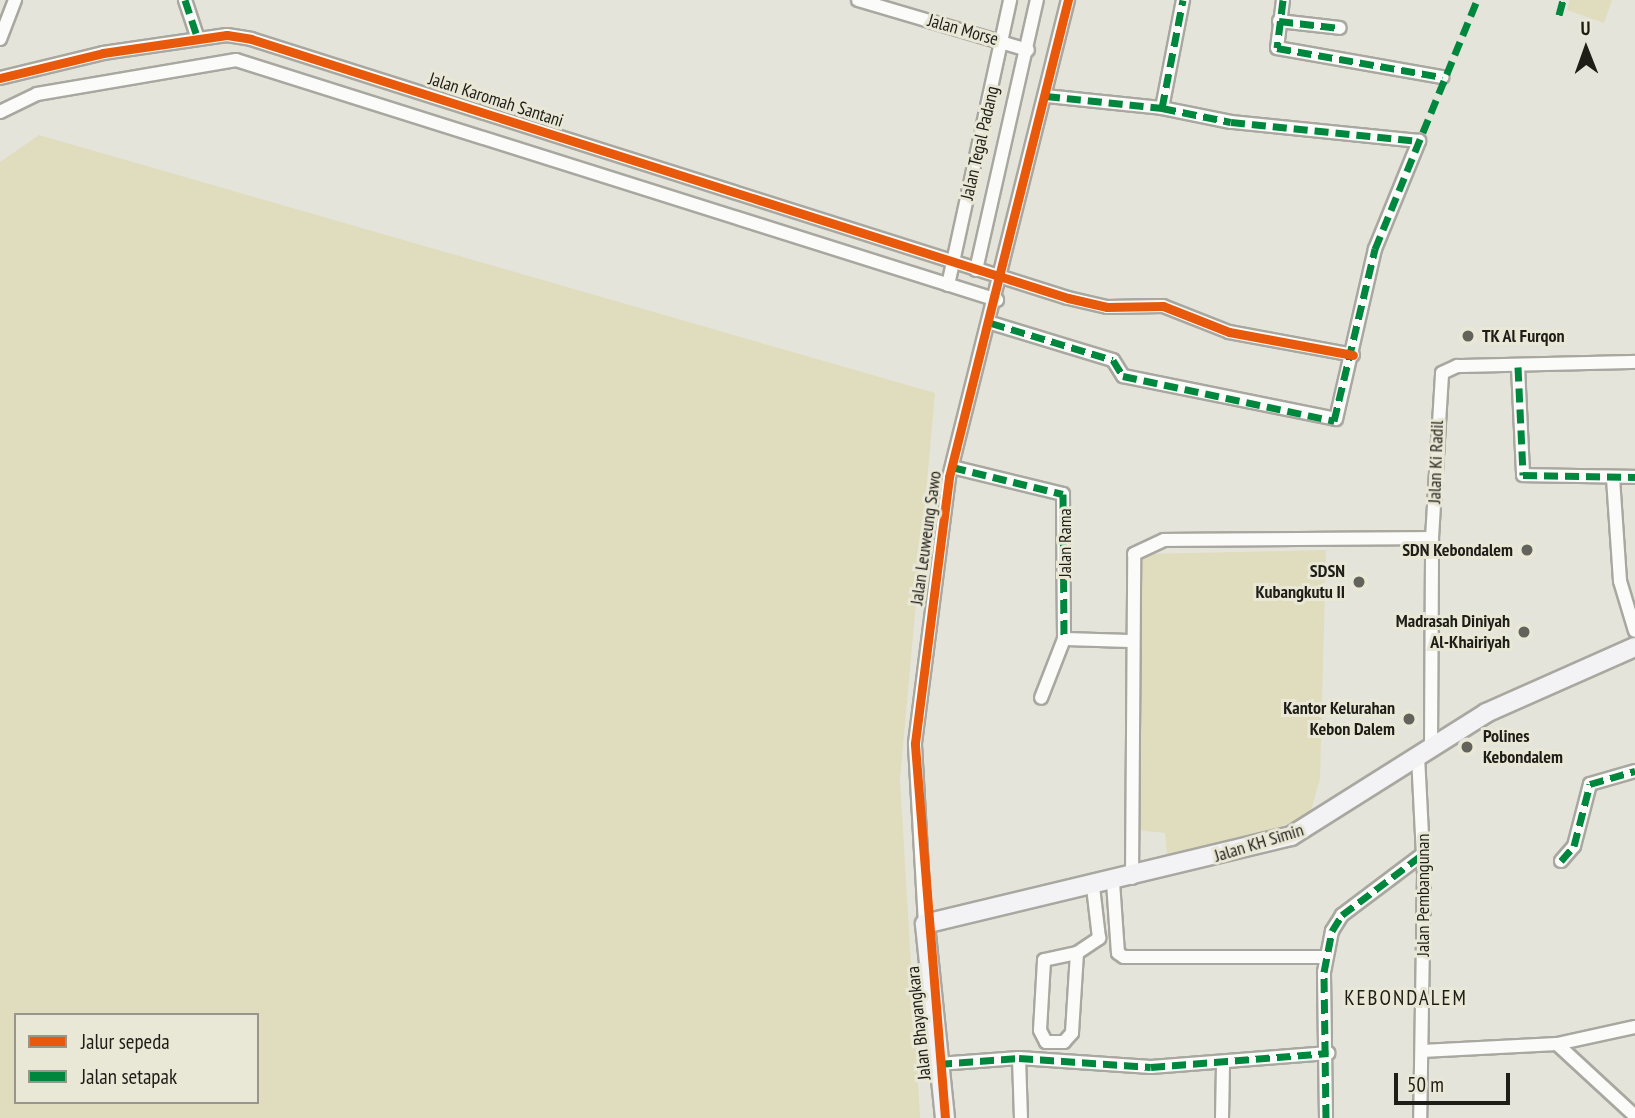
<!DOCTYPE html>
<html>
<head>
<meta charset="utf-8">
<style>
  body { margin:0 }
  #map { position:relative; width:1635px; height:1118px; overflow:hidden; background:#e5e4da; font-family:"PT Sans Narrow",sans-serif }
  div>[style] { position:absolute }
  .green>* { inset:0; background:#e0dcbe }
  .roads { filter:drop-shadow(2px 0 #a8a7a0) drop-shadow(-2px 0 #a8a7a0) drop-shadow(0 2px #a8a7a0) drop-shadow(0 -2px #a8a7a0) }
  .street>* { height:12px; margin:-6px; padding:0 6px; transform-origin:6px; border-radius:6px; background:#fbfbf9 }
  .secondary>* { height:18px; margin:-9px; padding:0 9px; transform-origin:9px; border-radius:9px; background:#f3f2f4 }
  .quiet>* { height:7px; margin-top:-3.5px; transform-origin:0; background:repeating-linear-gradient(90deg,#00873e 0 14px,transparent 0 21px) }
  .cycleway>* { height:9px; margin:-4.5px; padding:0 4.5px; transform-origin:4.5px; border-radius:4.5px; background:#e8590c }
  .dots>* { width:19px; height:19px; translate:-50% -50%; box-sizing:border-box; border:4px solid #e9e7d6; border-radius:50% }
  span { translate:-50% -50%; white-space:nowrap; text-align:center; line-height:1.15; -webkit-text-stroke:6px #e9e7d6; paint-order:stroke }
  .street-label { font-size:18px; color:#1e1d17 }
  .poi-label { font-size:18px; color:#1e1d17; font-weight:700 }
  .left { translate:0 -50%; text-align:left }
  .right { translate:-100% -50%; text-align:right }
  .quarter-label { font-size:21px; color:#1e1d17; letter-spacing:2px }
  .legend { position:absolute; left:14px; top:1013px; width:245px; height:91px; box-sizing:border-box; background:#e9e7d6; border:2px solid #98968a; margin:0; padding:9px 12px; list-style:none; font-size:21px; color:#1e1d17 }
  .legend li { display:flex; align-items:center; gap:14px; height:35px }
  .legend b { width:35px; border:2px solid #98968a }
  .north { position:absolute; left:1551px; top:14px; width:70px; height:70px; -webkit-text-stroke:5px #e9e7d6; paint-order:stroke; rotate:359deg; font-size:19px; font-weight:700; line-height:28px; text-align:center; color:#1e1d17 }
  .north::after { content:''; display:block; margin:auto; width:24px; height:32px; background:#1e1d17; clip-path:polygon(50% 0,100% 100%,50% 72%,0 100%) }
  .scale { position:absolute; left:1394px; top:1073px; width:116px; height:32px; box-sizing:border-box; border:4px solid #1e1d17; border-top:0; padding-left:9px; font-size:21px; line-height:24px; white-space:nowrap; color:#1e1d17; -webkit-text-stroke:5px #e9e7d6; paint-order:stroke }
</style>
</head>
<body>
<div id="map">
  <div class="green">
    <div style="clip-path:polygon(1570px 0,1612px 0,1604px 23px,1567px 10px)"></div>
    <div style="clip-path:polygon(evenodd,39px 135px,935px 393px,900px 779px,920px 1118px,0 1118px,0 162px,39px 135px,16px 1015px,257px 1015px,257px 1102px,16px 1102px,16px 1015px)"></div>
    <div style="clip-path:polygon(1326px 550px,1320px 779px,1310px 814px,1260px 835px,1167px 855px,1165px 833px,1127px 829px,1142px 554px)"></div>
  </div>
  <div class="roads">
    <div class="street">
      <div style="left:185px;top:0;width:41px;rotate:71.6deg"></div>
      <div style="left:858px;top:0;width:177px;rotate:16.4deg"></div>
      <div style="left:1283px;top:0;width:48px;rotate:97.1deg"></div>
      <div style="left:1277px;top:48px;width:168px;rotate:10deg"></div>
      <div style="left:1279px;top:21px;width:61px;rotate:6.5deg"></div>
      <div style="left:0;top:39px;width:42px;rotate:-69deg"></div>
      <div style="left:0;top:78px;width:106px;rotate:-13.6deg"></div>
      <div style="left:103px;top:53px;width:125px;rotate:-8.3deg"></div>
      <div style="left:227px;top:35px;width:24px;rotate:9deg"></div>
      <div style="left:251px;top:39px;width:857px;rotate:17.59deg"></div>
      <div style="left:1068px;top:298px;width:40px;rotate:13deg"></div>
      <div style="left:1107px;top:307px;width:56px;rotate:-1deg"></div>
      <div style="left:1163px;top:306px;width:71px;rotate:21.5deg"></div>
      <div style="left:1229px;top:332px;width:126px;rotate:10.5deg"></div>
      <div style="left:1046px;top:96px;width:117px;rotate:5.9deg"></div>
      <div style="left:1162px;top:108px;width:110px;rotate:-79deg"></div>
      <div style="left:0;top:112px;width:41px;rotate:-25.9deg"></div>
      <div style="left:37px;top:94px;width:202px;rotate:-9.7deg"></div>
      <div style="left:236px;top:60px;width:798px;rotate:17.5deg"></div>
      <div style="left:976px;top:270px;width:277px;rotate:-77.3deg"></div>
      <div style="left:948px;top:285px;width:292px;rotate:-77.7deg"></div>
      <div style="left:991px;top:323px;width:127px;rotate:16.9deg"></div>
      <div style="left:1113px;top:360px;width:19px;rotate:58deg"></div>
      <div style="left:1123px;top:376px;width:217px;rotate:11.4deg"></div>
      <div style="left:1336px;top:419px;width:174px;rotate:-77.1deg"></div>
      <div style="left:1375px;top:249px;width:117px;rotate:-67.8deg"></div>
      <div style="left:1419px;top:141px;width:189px;rotate:-174.2deg"></div>
      <div style="left:1231px;top:122px;width:70px;rotate:-168.5deg"></div>
      <div style="left:1518px;top:367px;width:108px;rotate:87.3deg"></div>
      <div style="left:1523px;top:475px;width:112px;rotate:1deg"></div>
      <div style="left:952px;top:467px;width:114px;rotate:13.7deg"></div>
      <div style="left:1063px;top:494px;width:145px;rotate:89.6deg"></div>
      <div style="left:1064px;top:639px;width:63px;rotate:111.3deg"></div>
      <div style="left:1613px;top:478px;width:103px;rotate:86.1deg"></div>
      <div style="left:1620px;top:581px;width:52px;rotate:73.3deg"></div>
      <div style="left:1064px;top:639px;width:67px;rotate:1.7deg"></div>
      <div style="left:1431px;top:747px;width:209px;rotate:-89.7deg"></div>
      <div style="left:1432px;top:538px;width:165px;rotate:-86.5deg"></div>
      <div style="left:1442px;top:373px;width:17px;rotate:-25deg"></div>
      <div style="left:1457px;top:366px;width:178px;rotate:-1.3deg"></div>
      <div style="left:1418px;top:756px;width:120px;rotate:87.1deg"></div>
      <div style="left:1424px;top:876px;width:242px;rotate:90.9deg"></div>
      <div style="left:1561px;top:861px;width:20px;rotate:-49deg"></div>
      <div style="left:1574px;top:846px;width:64px;rotate:-75.5deg"></div>
      <div style="left:1590px;top:784px;width:47px;rotate:-16.1deg"></div>
      <div style="left:1132px;top:878px;width:324px;rotate:-89.6deg"></div>
      <div style="left:1134px;top:554px;width:33px;rotate:-25deg"></div>
      <div style="left:1164px;top:540px;width:268px;rotate:-0.4deg"></div>
      <div style="left:1113px;top:882px;width:71px;rotate:86deg"></div>
      <div style="left:1118px;top:953px;width:7px;rotate:34deg"></div>
      <div style="left:1124px;top:957px;width:201px"></div>
      <div style="left:925px;top:924px;width:181px;rotate:-93.2deg"></div>
      <div style="left:915px;top:743px;width:268px;rotate:-82.7deg"></div>
      <div style="left:949px;top:477px;width:492px;rotate:-76deg"></div>
      <div style="left:1077px;top:953px;width:80px;rotate:93.6deg"></div>
      <div style="left:1072px;top:1033px;width:12px;rotate:132deg"></div>
      <div style="left:1064px;top:1042px;width:18px;rotate:180deg"></div>
      <div style="left:1046px;top:1042px;width:13px;rotate:-117deg"></div>
      <div style="left:1040px;top:1030px;width:70px;rotate:-86.7deg"></div>
      <div style="left:1044px;top:960px;width:34px;rotate:-12deg"></div>
      <div style="left:1077px;top:953px;width:27px;rotate:-34deg"></div>
      <div style="left:1099px;top:938px;width:51px;rotate:-96.7deg"></div>
      <div style="left:1557px;top:1044px;width:106px;rotate:42.7deg"></div>
      <div style="left:1422px;top:1051px;width:135px;rotate:-3deg"></div>
      <div style="left:1557px;top:1044px;width:80px;rotate:-12.3deg"></div>
      <div style="left:1019px;top:1058px;width:60px;rotate:88.1deg"></div>
      <div style="left:938px;top:1064px;width:81px;rotate:-4.2deg"></div>
      <div style="left:1019px;top:1058px;width:132px;rotate:3.9deg"></div>
      <div style="left:1151px;top:1067px;width:178px;rotate:-4.5deg"></div>
      <div style="left:1222px;top:1118px;width:54px;rotate:-88.9deg"></div>
      <div style="left:1326px;top:1118px;width:146px;rotate:-90.8deg"></div>
      <div style="left:1324px;top:972px;width:42px;rotate:-79deg"></div>
      <div style="left:1332px;top:931px;width:19px;rotate:-58deg"></div>
      <div style="left:1342px;top:915px;width:101px;rotate:-37deg"></div>
    </div>
    <div class="secondary">
      <div style="left:945px;top:1118px;width:195px;rotate:-95.9deg"></div>
      <div style="left:925px;top:924px;width:376px;rotate:-13.5deg"></div>
      <div style="left:1291px;top:836px;width:231px;rotate:-32.2deg"></div>
      <div style="left:1486px;top:713px;width:163px;rotate:-23.9deg"></div>
    </div>
  </div>
  <div class="quiet">
    <div style="left:185px;top:0;width:41px;rotate:71.6deg"></div>
    <div style="left:1283px;top:0;width:48px;rotate:97.1deg"></div>
    <div style="left:1277px;top:48px;width:168px;rotate:10deg"></div>
    <div style="left:1559px;top:15px;width:16px;rotate:-75deg"></div>
    <div style="left:1279px;top:21px;width:61px;rotate:6.5deg"></div>
    <div style="left:1046px;top:96px;width:117px;rotate:5.9deg"></div>
    <div style="left:1162px;top:108px;width:110px;rotate:-79deg"></div>
    <div style="left:1162px;top:108px;width:70px;rotate:11.5deg"></div>
    <div style="left:1231px;top:122px;width:189px;rotate:5.8deg"></div>
    <div style="left:991px;top:323px;width:127px;rotate:16.9deg"></div>
    <div style="left:1113px;top:360px;width:19px;rotate:58deg"></div>
    <div style="left:1123px;top:376px;width:216px;rotate:12deg"></div>
    <div style="left:1334px;top:421px;width:177px;rotate:-76.6deg"></div>
    <div style="left:1375px;top:249px;width:269px;rotate:-67.7deg"></div>
    <div style="left:1518px;top:367px;width:108px;rotate:87.3deg"></div>
    <div style="left:1523px;top:475px;width:112px;rotate:1deg"></div>
    <div style="left:952px;top:467px;width:114px;rotate:13.7deg"></div>
    <div style="left:1063px;top:494px;width:145px;rotate:89.6deg"></div>
    <div style="left:1561px;top:861px;width:20px;rotate:-49deg"></div>
    <div style="left:1574px;top:846px;width:64px;rotate:-75.5deg"></div>
    <div style="left:1590px;top:784px;width:47px;rotate:-16.1deg"></div>
    <div style="left:938px;top:1064px;width:81px;rotate:-4.2deg"></div>
    <div style="left:1019px;top:1058px;width:132px;rotate:3.9deg"></div>
    <div style="left:1151px;top:1067px;width:178px;rotate:-4.5deg"></div>
    <div style="left:1326px;top:1118px;width:146px;rotate:-90.8deg"></div>
    <div style="left:1324px;top:972px;width:42px;rotate:-79deg"></div>
    <div style="left:1332px;top:931px;width:19px;rotate:-58deg"></div>
    <div style="left:1342px;top:915px;width:101px;rotate:-37deg"></div>
  </div>
  <div class="cycleway">
    <div style="left:0;top:78px;width:106px;rotate:-13.6deg"></div>
    <div style="left:103px;top:53px;width:125px;rotate:-8.3deg"></div>
    <div style="left:227px;top:35px;width:24px;rotate:9deg"></div>
    <div style="left:251px;top:39px;width:857px;rotate:17.59deg"></div>
    <div style="left:1068px;top:298px;width:40px;rotate:13deg"></div>
    <div style="left:1107px;top:307px;width:56px;rotate:-1deg"></div>
    <div style="left:1163px;top:306px;width:71px;rotate:21.5deg"></div>
    <div style="left:1229px;top:332px;width:126px;rotate:10.5deg"></div>
    <div style="left:945px;top:1118px;width:376px;rotate:-94.6deg"></div>
    <div style="left:915px;top:743px;width:268px;rotate:-82.7deg"></div>
    <div style="left:949px;top:477px;width:492px;rotate:-76deg"></div>
  </div>
  <div class="dots">
    <div style="left:1468px;top:336px;background:#64635b"></div>
    <div style="left:1527px;top:550px;background:#64635b"></div>
    <div style="left:1359px;top:582px;background:#64635b"></div>
    <div style="left:1524px;top:632px;background:#64635b"></div>
    <div style="left:1409px;top:719px;background:#64635b"></div>
    <div style="left:1467px;top:747px;background:#64635b"></div>
  </div>
  <div class="street-label">
    <span style="left:963px;top:30px;rotate:16deg">Jalan Morse</span>
    <span style="left:496px;top:100px;rotate:18deg">Jalan Karomah Santani</span>
    <span style="left:980px;top:143px;rotate:-77deg">Jalan Tegal Padang</span>
    <span style="left:1436px;top:462px;rotate:-88deg">Jalan Ki Radil</span>
    <span style="left:926px;top:538px;rotate:-82deg">Jalan Leuweung Sawo</span>
    <span style="left:1065px;top:543px;rotate:-90deg">Jalan Rama</span>
    <span style="left:1259px;top:843px;rotate:-17deg">Jalan KH Simin</span>
    <span style="left:1423px;top:895px;rotate:-90deg">Jalan Pembangunan</span>
    <span style="left:919px;top:1023px;rotate:-96deg">Jalan Bhayangkara</span>
  </div>
  <div class="poi-label">
    <span class="left" style="left:1482px;top:336px">TK Al Furqon</span>
    <span class="right" style="left:1513px;top:550px">SDN Kebondalem</span>
    <span class="right" style="left:1345px;top:582px">SDSN<br>Kubangkutu II</span>
    <span class="right" style="left:1510px;top:632px">Madrasah Diniyah<br>Al-Khairiyah</span>
    <span class="right" style="left:1395px;top:719px">Kantor Kelurahan<br>Kebon Dalem</span>
    <span class="left" style="left:1483px;top:747px">Polines<br>Kebondalem</span>
  </div>
  <div class="quarter-label">
    <span style="left:1406px;top:998px">KEBONDALEM</span>
  </div>
  <ul class="legend">
  <li><b style="height:9px;background:#e8590c"></b>Jalur sepeda</li>
  <li><b style="height:9px;background:#00873e"></b>Jalan setapak</li>
  </ul>
  <div class="north">U</div>
  <div class="scale">50 m</div>
</div>
</body>
</html>
